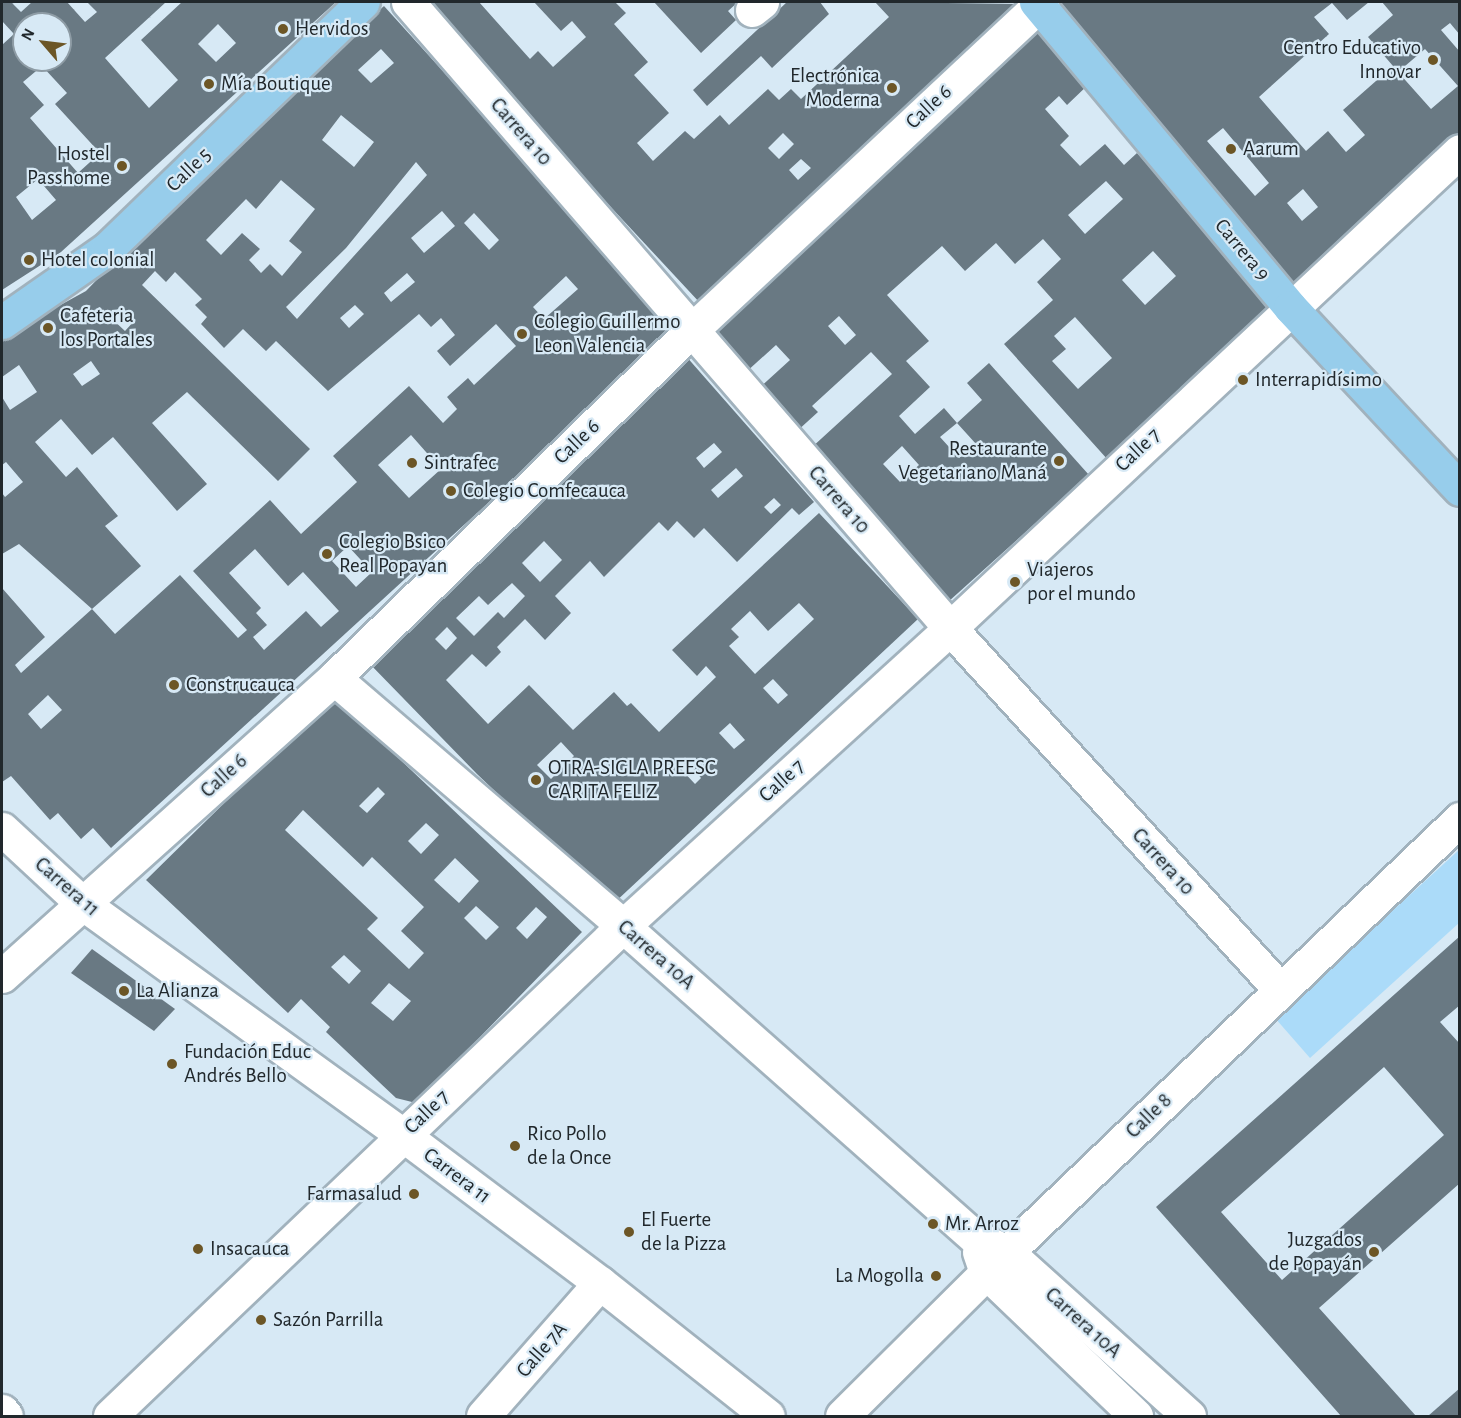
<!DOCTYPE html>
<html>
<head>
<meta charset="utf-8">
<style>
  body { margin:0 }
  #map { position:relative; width:1461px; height:1418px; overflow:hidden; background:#d7e9f5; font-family:"Alegreya Sans",sans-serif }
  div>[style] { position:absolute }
  .green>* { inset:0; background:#abdbf9 }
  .building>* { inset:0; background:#697983 }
  .roads { filter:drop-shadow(2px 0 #a1b2bd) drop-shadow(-2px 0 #a1b2bd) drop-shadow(0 2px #a1b2bd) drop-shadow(0 -2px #a1b2bd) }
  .minor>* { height:33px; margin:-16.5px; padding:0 16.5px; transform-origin:16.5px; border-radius:16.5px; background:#fff }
  .major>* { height:33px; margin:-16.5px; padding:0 16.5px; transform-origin:16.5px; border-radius:16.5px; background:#97cdeb }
  .dots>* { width:16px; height:16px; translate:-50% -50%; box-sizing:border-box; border:3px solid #d7e9f5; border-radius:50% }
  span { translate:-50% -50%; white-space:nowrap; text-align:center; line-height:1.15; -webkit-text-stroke:4.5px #d7e9f5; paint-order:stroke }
  .poi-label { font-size:21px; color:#21282c }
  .left { translate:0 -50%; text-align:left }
  .right { translate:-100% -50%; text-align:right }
  .street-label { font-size:21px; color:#21282c }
  .frame { position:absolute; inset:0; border:3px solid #21282c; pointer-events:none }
  .north { position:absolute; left:12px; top:12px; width:60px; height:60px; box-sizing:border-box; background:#d7e9f5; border:2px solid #8e9ca5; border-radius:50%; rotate:298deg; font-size:16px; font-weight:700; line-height:24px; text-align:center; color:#21282c }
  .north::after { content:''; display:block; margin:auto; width:21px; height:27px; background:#6c5626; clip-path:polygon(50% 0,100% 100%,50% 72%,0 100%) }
</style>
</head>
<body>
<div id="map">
  <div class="green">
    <div style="clip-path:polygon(1459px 850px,1459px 923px,1310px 1058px,1275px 1018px)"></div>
  </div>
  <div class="building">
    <div style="clip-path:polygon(evenodd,2px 2px,11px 2px,21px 12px,32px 2px,67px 2px,85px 22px,97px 12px,87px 2px,166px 2px,105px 58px,149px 108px,178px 80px,141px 40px,182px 2px,336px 2px,61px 252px,2px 290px,2px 45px,14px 34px,2px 21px,2px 2px,24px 24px,60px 24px,60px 60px,24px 60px,24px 24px,2px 2px,218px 24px,236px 43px,216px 62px,198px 44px,218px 24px,2px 2px,42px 66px,67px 93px,55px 104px,100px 153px,78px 173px,30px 118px,44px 105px,23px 82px,42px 66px,2px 2px,38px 179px,56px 200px,32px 220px,16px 197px,38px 179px)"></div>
    <div style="clip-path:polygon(evenodd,420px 2px,479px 2px,530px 59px,538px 51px,553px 67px,586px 37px,572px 21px,561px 31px,534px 2px,615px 2px,626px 13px,614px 24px,648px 62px,634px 75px,669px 113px,637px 143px,653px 161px,685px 131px,694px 139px,720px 115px,729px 125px,768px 89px,779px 100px,791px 89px,801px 99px,889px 17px,875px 2px,1021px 4px,701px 304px,420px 2px,783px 133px,794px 144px,779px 159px,768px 148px,783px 133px,420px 2px,801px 159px,811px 168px,798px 180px,789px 170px,801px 159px)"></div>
    <div style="clip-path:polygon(654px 2px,738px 2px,728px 11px,736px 20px,701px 53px)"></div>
    <div style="clip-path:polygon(787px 2px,820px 2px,829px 14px,772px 68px,761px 56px,707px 106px,693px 90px)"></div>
    <div style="clip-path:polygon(evenodd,1052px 2px,1369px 2px,1347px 20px,1332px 3px,1314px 17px,1329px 34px,1259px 97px,1306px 151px,1328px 131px,1346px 152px,1365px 135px,1343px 110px,1393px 66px,1368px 37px,1393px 15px,1382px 2px,1460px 2px,1460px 35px,1450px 23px,1441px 30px,1460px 52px,1460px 139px,1293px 286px,1052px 2px,1425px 49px,1458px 86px,1431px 109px,1398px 72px,1425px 49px,1052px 2px,1223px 128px,1269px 183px,1255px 196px,1207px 141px,1223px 128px,1052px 2px,1303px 189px,1318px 207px,1302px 221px,1287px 203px,1303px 189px)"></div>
    <div style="clip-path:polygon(evenodd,384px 6px,677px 330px,111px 848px,93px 828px,81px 839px,58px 813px,50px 820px,11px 776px,2px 782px,2px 588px,45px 637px,15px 665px,21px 673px,92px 609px,115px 634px,180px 575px,238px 638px,247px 630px,193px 571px,270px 500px,301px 534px,357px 482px,333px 456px,409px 386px,443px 423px,457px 409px,447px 397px,468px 378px,474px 385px,516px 346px,496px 324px,450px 366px,437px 351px,455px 335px,441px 318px,431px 327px,419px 314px,328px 391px,276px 341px,266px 351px,243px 329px,224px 348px,201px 324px,207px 317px,195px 305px,202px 299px,175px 272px,166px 282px,155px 271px,142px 285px,310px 449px,278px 481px,187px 392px,152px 423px,207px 484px,177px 511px,113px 437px,92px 455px,61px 419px,35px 442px,66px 477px,77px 467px,118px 516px,105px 526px,141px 566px,92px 609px,19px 544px,2px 554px,2px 493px,5px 497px,23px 482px,6px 462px,2px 465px,2px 397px,10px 410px,37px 392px,19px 365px,2px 377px,2px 337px,86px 291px,209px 164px,384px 6px,381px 49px,394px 63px,371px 83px,358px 70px,381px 49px,384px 6px,341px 115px,374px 142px,354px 167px,322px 140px,341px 115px,384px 6px,416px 162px,427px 175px,297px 319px,286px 307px,346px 248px,416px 162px,384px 6px,281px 180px,315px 209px,289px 241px,302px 252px,282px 276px,270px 264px,261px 273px,249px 260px,260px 249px,242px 233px,221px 255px,206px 240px,246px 199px,256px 209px,281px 180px,384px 6px,442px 211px,455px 226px,424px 253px,411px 238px,442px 211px,384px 6px,474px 213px,499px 240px,489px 250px,464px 223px,474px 213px,384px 6px,407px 273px,415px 282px,391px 302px,384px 293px,407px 273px,384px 6px,566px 276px,578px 289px,544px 319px,533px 307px,566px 276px,384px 6px,355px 305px,364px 314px,349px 328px,340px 318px,355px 305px,384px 6px,121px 306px,135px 320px,125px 331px,110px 317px,121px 306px,384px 6px,91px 361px,100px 374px,82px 386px,73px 374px,91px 361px,384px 6px,411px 435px,441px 469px,409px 498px,378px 465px,411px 435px,384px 6px,348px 546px,372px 572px,356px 587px,332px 561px,348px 546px,384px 6px,255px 549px,288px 586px,303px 572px,339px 611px,321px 627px,306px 611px,264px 650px,253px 637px,267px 625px,256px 613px,261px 608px,229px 573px,255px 549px,384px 6px,48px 695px,62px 710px,41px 729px,28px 714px,48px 695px)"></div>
    <div style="clip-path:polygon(evenodd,1038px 26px,1090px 83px,1067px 105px,1059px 96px,1045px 109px,1069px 136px,1060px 145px,1080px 166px,1105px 144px,1124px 165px,1137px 153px,1276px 307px,1108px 460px,1004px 344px,1053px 300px,1037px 282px,1061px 259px,1043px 239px,1015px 264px,996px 243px,965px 271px,942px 246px,887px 295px,929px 341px,906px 361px,930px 387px,899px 416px,915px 434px,944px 408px,957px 423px,940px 437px,959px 458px,976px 444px,957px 423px,982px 400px,967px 383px,989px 363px,1089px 475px,948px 602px,810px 449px,892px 374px,871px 352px,812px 406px,818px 412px,796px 432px,758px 389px,790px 360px,776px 345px,745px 373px,705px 329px,1038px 26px,1106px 181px,1123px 199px,1085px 234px,1068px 215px,1106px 181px,1038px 26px,1153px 251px,1176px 276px,1145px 305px,1122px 280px,1153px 251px,1038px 26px,839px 316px,856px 335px,845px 345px,828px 326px,839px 316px,1038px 26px,1075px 317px,1112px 358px,1078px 389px,1052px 361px,1066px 349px,1054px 336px,1075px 317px,1038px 26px,902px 446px,919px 465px,900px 482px,883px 464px,902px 446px)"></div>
    <div style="clip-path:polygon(evenodd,685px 355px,814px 502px,799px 515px,792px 508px,737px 562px,704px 528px,694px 538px,677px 521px,668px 531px,659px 522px,604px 577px,590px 561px,555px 596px,571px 613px,545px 640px,525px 619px,497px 647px,501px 652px,486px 667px,472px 654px,446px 680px,488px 724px,529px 685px,573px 730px,614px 692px,627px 706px,631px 703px,659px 732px,716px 677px,706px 666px,697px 676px,672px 650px,819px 513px,918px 619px,613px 904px,477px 774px,367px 661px,685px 355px,714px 443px,722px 452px,704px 468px,696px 458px,714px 443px,685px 355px,736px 468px,743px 476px,718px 498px,711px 490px,736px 468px,685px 355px,774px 498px,781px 505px,771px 514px,764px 507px,774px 498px,685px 355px,544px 541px,562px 560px,540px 582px,522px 563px,544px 541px,685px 355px,512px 583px,525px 596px,504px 618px,498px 612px,474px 636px,456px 618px,479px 596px,488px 605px,512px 583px,685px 355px,799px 603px,814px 619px,755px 674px,729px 646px,739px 637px,731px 629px,750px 611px,768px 631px,799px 603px,685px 355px,447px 627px,457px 638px,446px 650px,435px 639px,447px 627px,685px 355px,773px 679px,788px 695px,778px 704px,763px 688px,773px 679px,685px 355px,730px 723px,745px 740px,734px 749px,719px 733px,730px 723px,685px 355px,561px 742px,574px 756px,551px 779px,537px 765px,561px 742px,685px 355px,687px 761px,701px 778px,695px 784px,680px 768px,687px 761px)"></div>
    <div style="clip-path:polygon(evenodd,333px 696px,582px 932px,416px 1103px,396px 1098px,326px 1032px,330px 1027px,301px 999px,288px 1013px,146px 880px,333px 696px,378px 787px,385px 794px,367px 813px,359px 806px,378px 787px,333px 696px,303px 810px,363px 867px,372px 857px,424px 907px,401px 931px,424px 953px,409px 969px,367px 929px,378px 918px,285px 830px,303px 810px,333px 696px,426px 823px,439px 835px,421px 854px,408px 841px,426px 823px,333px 696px,455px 858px,479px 881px,459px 903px,434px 880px,455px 858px,333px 696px,476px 906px,499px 927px,486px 940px,464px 918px,476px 906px,333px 696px,536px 907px,547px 917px,527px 939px,516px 928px,536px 907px,333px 696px,344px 955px,361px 971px,349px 984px,331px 967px,344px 955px,333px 696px,389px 983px,411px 1001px,393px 1021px,371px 1003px,389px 983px)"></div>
    <div style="clip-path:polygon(evenodd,1460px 936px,1460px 1005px,1440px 1022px,1460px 1044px,1460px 1183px,1319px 1308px,1416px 1416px,1341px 1416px,1156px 1207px,1460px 936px,1384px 1067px,1444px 1135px,1282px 1280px,1221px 1212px,1384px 1067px)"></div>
    <div style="clip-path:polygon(92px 949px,175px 1009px,154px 1031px,71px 973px)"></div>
    <div style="clip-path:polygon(1460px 1388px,1460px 1416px,1428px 1416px)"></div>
  </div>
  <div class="roads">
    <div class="minor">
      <div style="left:408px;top:2px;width:828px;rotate:49.11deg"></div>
      <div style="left:950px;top:628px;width:490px;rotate:47.6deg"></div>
      <div style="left:752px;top:10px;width:13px;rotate:-39deg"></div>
      <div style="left:334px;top:678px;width:381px;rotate:40.6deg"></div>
      <div style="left:623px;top:926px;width:468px;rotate:41.5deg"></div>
      <div style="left:974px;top:1236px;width:37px;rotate:26deg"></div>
      <div style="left:1007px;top:1252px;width:245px;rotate:42deg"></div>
      <div style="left:2px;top:829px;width:109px;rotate:42.8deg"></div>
      <div style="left:82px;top:903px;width:396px;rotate:35.9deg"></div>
      <div style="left:403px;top:1135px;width:246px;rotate:36.9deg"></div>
      <div style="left:600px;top:1283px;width:214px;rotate:38.4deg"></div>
      <div style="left:2px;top:976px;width:446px;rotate:-41.9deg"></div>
      <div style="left:334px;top:678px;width:501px;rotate:-44.19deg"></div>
      <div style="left:693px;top:329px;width:478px;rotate:-43.1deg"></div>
      <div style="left:979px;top:1252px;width:21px;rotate:71deg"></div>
      <div style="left:986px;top:1272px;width:208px;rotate:43.8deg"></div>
      <div style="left:2px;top:1411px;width:6px;rotate:51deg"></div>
      <div style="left:110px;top:1416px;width:709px;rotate:-43.69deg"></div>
      <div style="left:623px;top:926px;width:442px;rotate:-42.3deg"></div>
      <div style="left:950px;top:628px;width:698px;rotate:-43.09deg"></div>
      <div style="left:483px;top:1416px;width:177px;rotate:-48.7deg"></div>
      <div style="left:842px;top:1416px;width:233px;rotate:-44.8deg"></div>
      <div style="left:1007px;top:1252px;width:627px;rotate:-43.71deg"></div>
    </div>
    <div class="major">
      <div style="left:1036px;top:2px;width:397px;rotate:50.2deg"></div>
      <div style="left:1290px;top:307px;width:249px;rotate:47deg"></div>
      <div style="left:2px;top:322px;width:129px;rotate:-34.9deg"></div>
      <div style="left:108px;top:248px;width:354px;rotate:-44deg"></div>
    </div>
  </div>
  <div class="dots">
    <div style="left:283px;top:29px;background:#6c5626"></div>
    <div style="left:1433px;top:60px;background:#6c5626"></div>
    <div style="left:209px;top:84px;background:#6c5626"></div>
    <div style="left:892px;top:88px;background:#6c5626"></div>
    <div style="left:1231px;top:149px;background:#6c5626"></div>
    <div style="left:122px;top:166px;background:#6c5626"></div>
    <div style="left:29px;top:260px;background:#6c5626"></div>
    <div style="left:48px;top:328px;background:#6c5626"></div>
    <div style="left:522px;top:334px;background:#6c5626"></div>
    <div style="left:1243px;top:380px;background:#6c5626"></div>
    <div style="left:1059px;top:461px;background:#6c5626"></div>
    <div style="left:412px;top:463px;background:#6c5626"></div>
    <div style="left:451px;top:491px;background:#6c5626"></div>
    <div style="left:327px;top:554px;background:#6c5626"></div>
    <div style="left:1015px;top:582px;background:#6c5626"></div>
    <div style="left:174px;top:685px;background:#6c5626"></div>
    <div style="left:536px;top:780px;background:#6c5626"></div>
    <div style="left:124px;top:991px;background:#6c5626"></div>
    <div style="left:172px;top:1064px;background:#6c5626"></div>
    <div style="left:515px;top:1146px;background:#6c5626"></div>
    <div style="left:414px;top:1194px;background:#6c5626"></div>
    <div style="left:933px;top:1224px;background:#6c5626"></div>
    <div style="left:629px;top:1232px;background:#6c5626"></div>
    <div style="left:198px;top:1249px;background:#6c5626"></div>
    <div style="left:1374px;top:1252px;background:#6c5626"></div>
    <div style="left:936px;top:1276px;background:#6c5626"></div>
    <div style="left:261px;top:1320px;background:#6c5626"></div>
  </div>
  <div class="poi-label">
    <span class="left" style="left:295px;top:29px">Hervidos</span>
    <span class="right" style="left:1421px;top:60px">Centro Educativo<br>Innovar</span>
    <span class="right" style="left:880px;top:88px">Electrónica<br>Moderna</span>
    <span class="left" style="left:221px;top:84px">Mía Boutique</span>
    <span class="left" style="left:1243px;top:149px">Aarum</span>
    <span class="right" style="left:110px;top:166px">Hostel<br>Passhome</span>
    <span class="left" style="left:41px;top:260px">Hotel colonial</span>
    <span class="left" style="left:60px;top:328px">Cafeteria<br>los Portales</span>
    <span class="left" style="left:534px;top:334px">Colegio Guillermo<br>Leon Valencia</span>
    <span class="left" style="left:1255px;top:380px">Interrapidísimo</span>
    <span class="right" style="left:1047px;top:461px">Restaurante<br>Vegetariano Maná</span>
    <span class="left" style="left:424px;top:463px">Sintrafec</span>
    <span class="left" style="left:463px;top:491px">Colegio Comfecauca</span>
    <span class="left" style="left:339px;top:554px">Colegio Bsico<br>Real Popayan</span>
    <span class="left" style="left:1027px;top:582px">Viajeros<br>por el mundo</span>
    <span class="left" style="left:186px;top:685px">Construcauca</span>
    <span class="left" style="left:548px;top:780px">OTRA-SIGLA PREESC<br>CARITA FELIZ</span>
    <span class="left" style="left:136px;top:991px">La Alianza</span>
    <span class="left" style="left:184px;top:1064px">Fundación Educ<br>Andrés Bello</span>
    <span class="left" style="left:527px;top:1146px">Rico Pollo<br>de la Once</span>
    <span class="right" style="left:402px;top:1194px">Farmasalud</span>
    <span class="left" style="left:641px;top:1232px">El Fuerte<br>de la Pizza</span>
    <span class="left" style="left:945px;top:1224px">Mr. Arroz</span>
    <span class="right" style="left:1362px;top:1252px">Juzgados<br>de Popayán</span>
    <span class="left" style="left:210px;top:1249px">Insacauca</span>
    <span class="right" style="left:924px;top:1276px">La Mogolla</span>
    <span class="left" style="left:273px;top:1320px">Sazón Parrilla</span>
  </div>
  <div class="street-label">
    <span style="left:929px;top:107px;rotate:-43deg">Calle 6</span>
    <span style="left:521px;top:132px;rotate:49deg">Carrera 10</span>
    <span style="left:189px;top:170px;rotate:-44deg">Calle 5</span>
    <span style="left:1242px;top:250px;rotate:50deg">Carrera 9</span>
    <span style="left:577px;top:442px;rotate:-44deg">Calle 6</span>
    <span style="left:1138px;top:450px;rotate:-43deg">Calle 7</span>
    <span style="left:839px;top:500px;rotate:49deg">Carrera 10</span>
    <span style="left:224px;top:776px;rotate:-42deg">Calle 6</span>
    <span style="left:782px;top:781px;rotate:-42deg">Calle 7</span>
    <span style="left:1163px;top:862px;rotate:48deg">Carrera 10</span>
    <span style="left:67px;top:887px;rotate:41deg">Carrera 11</span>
    <span style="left:656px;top:955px;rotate:41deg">Carrera 10A</span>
    <span style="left:427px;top:1112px;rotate:-44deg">Calle 7</span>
    <span style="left:1149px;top:1116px;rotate:-44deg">Calle 8</span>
    <span style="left:457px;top:1176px;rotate:37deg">Carrera 11</span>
    <span style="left:1083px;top:1323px;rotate:42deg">Carrera 10A</span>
    <span style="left:542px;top:1350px;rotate:-49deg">Calle 7A</span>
  </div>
  <div class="frame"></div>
  <div class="north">N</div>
</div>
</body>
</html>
